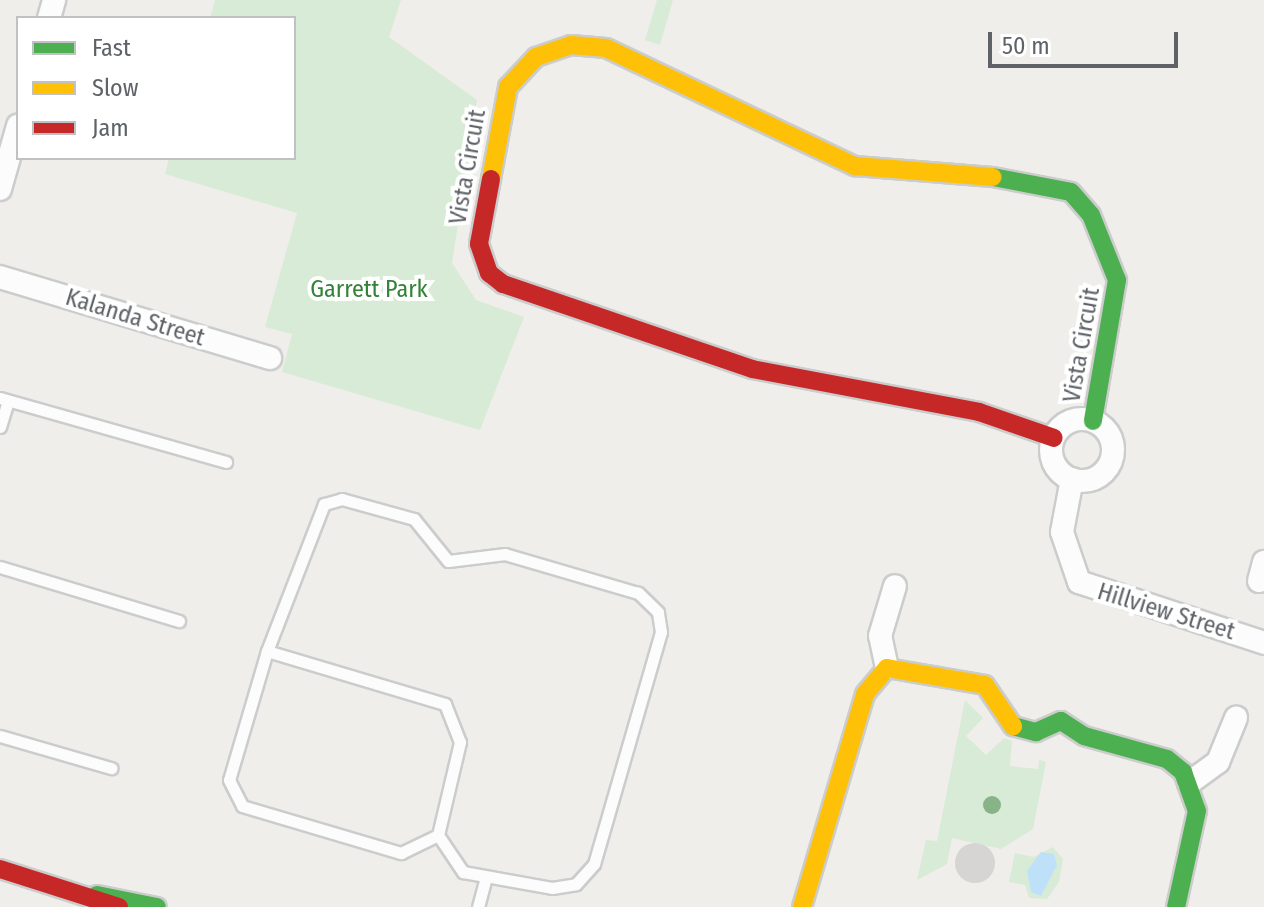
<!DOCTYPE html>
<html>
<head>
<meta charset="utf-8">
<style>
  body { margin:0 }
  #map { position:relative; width:1264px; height:907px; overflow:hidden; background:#efeeea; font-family:"Fira Sans Condensed",sans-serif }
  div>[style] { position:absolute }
  .green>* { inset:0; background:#d8ebd6 }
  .water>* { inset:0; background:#bfe0f9 }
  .building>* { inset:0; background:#d6d5d3 }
  .round { border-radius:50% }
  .roads { filter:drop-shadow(2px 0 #cbcccc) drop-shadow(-2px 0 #cbcccc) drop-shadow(0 2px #cbcccc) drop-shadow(0 -2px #cbcccc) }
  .lane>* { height:11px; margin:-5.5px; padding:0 5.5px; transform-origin:5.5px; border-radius:5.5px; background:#fdfcfc }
  .street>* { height:22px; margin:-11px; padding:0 11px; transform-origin:11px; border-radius:11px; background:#fdfcfc }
  .street>.ring { margin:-11px; padding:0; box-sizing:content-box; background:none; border:22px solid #fdfcfc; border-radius:50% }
  .fast>* { height:18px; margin:-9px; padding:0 9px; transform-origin:9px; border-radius:9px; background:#4caf50 }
  .slow>* { height:18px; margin:-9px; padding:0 9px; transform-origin:9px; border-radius:9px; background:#ffc107 }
  .jam>* { height:18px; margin:-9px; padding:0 9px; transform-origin:9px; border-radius:9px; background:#c62828 }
  .trees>* { width:18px; height:18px; margin:-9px; border-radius:50%; background:#88b388 }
  span { translate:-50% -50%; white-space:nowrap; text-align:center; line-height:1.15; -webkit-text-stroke:8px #fff; paint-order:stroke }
  .street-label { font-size:24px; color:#5f6368 }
  .park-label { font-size:24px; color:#348238 }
  .legend { position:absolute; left:16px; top:16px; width:280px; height:144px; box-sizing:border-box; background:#fff; border:2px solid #bfc1c3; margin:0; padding:10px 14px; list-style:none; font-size:24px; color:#5f6368 }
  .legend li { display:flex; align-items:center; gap:16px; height:40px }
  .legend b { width:40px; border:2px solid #bfc1c3 }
  .scale { position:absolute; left:988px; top:32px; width:190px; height:36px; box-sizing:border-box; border:4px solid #5f6368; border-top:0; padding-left:10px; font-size:24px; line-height:28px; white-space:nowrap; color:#5f6368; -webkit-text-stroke:6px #fff; paint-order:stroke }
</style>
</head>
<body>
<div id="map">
  <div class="green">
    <div style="clip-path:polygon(215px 0,401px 0,389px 37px,477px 100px,452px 263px,476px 300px,524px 317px,480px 430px,282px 372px,292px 334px,265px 327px,297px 213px,165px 174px,169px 158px,294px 158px,294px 18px,210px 18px)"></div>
    <div style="clip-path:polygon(657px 0,673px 0,660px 45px,645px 40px)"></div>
    <div style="clip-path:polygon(965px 700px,983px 718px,966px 736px,986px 755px,1004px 738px,1012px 741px,1010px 766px,1038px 769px,1039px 760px,1046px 762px,1033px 829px,1001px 849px,952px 838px,947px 864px,917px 880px,926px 840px,937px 841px)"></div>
    <div style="clip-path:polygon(1053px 847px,1063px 859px,1059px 882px,1047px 899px,1029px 898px,1025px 885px,1009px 882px,1015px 853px,1033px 857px)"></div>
  </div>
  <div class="water">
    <div style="clip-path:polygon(1041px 852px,1054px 854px,1057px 865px,1041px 896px,1031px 892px,1027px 871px)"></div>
  </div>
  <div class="building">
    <div class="round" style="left:955px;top:843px;width:40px;height:40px"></div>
  </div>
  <div class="roads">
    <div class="lane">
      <div style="left:0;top:398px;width:235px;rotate:15.8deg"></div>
      <div style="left:0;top:427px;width:27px;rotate:-73deg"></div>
      <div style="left:0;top:567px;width:187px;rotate:16.8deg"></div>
      <div style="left:267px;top:651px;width:186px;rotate:16.6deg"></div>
      <div style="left:445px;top:704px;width:41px;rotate:68.5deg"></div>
      <div style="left:460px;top:742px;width:96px;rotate:103.3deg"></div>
      <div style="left:438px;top:835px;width:45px;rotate:56deg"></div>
      <div style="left:463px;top:872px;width:90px;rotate:10.2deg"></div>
      <div style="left:552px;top:888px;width:24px;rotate:-9deg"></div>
      <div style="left:576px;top:884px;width:27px;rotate:-48deg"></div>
      <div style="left:594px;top:864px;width:241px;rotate:-73.9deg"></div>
      <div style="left:661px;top:632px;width:20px;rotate:-99deg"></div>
      <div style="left:658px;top:612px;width:28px;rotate:-136deg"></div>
      <div style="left:638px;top:593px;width:139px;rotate:-163.7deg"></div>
      <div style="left:505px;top:554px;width:57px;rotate:173deg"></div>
      <div style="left:448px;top:561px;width:54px;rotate:-129deg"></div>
      <div style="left:414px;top:519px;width:75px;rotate:-164.5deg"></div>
      <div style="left:342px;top:499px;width:19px;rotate:164deg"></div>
      <div style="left:324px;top:504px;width:158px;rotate:111.2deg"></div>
      <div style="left:267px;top:651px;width:134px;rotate:106.4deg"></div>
      <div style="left:229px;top:780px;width:29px;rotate:63deg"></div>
      <div style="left:242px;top:806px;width:166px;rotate:16.5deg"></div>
      <div style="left:401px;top:853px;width:41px;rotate:-25.9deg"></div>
      <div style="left:0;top:736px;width:116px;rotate:16.1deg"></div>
      <div style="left:478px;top:907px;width:27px;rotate:-75deg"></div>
    </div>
    <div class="street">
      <div style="left:49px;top:18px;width:19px;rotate:-74deg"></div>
      <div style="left:0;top:189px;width:66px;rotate:-74.1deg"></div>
      <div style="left:0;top:277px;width:282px;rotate:16.7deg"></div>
      <div class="ring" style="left:1051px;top:419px;width:40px;height:40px"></div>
      <div style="left:1072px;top:479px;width:54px;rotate:100.7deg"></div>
      <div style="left:1062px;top:532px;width:53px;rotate:71.2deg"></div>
      <div style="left:1079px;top:582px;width:195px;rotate:18.2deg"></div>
      <div style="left:1259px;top:581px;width:20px;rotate:-75deg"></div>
      <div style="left:887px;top:668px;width:33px;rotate:-102deg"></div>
      <div style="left:880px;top:636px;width:52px;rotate:-73.3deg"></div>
      <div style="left:1189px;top:783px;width:36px;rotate:-36deg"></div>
      <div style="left:1218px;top:762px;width:48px;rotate:-67.8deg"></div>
    </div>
    <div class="fast">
      <div style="left:993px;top:177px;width:79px;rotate:10.9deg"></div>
      <div style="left:1071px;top:192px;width:30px;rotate:49deg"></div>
      <div style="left:1091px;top:215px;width:70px;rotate:68.2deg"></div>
      <div style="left:1117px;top:280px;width:143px;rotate:99.7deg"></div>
      <div style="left:1013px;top:726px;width:24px;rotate:15deg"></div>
      <div style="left:1036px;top:732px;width:27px;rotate:-24deg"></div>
      <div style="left:1061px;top:721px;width:27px;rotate:33deg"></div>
      <div style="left:1084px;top:736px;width:86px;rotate:15.5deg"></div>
      <div style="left:1167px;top:759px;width:21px;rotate:39deg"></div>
      <div style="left:1183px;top:772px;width:41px;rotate:70.3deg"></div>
      <div style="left:1197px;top:811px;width:98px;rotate:102.3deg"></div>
      <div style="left:97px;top:895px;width:61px;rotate:11.3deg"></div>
    </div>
    <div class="slow">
      <div style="left:491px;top:179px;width:94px;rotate:-79.5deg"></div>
      <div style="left:508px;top:87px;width:41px;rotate:-47deg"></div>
      <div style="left:536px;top:57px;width:37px;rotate:-19deg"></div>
      <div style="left:571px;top:45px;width:35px;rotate:5deg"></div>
      <div style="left:606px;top:48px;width:276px;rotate:25.4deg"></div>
      <div style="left:855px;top:166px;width:138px;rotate:4.6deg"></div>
      <div style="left:802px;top:907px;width:222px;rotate:-73.5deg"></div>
      <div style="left:865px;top:694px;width:34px;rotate:-50deg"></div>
      <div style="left:887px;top:668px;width:99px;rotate:9.8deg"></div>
      <div style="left:985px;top:685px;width:50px;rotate:55.7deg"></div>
    </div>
    <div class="jam">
      <div style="left:491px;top:179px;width:66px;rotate:100.5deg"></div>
      <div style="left:479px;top:244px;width:31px;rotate:71deg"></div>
      <div style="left:489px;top:273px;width:18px;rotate:38deg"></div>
      <div style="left:503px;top:284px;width:263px;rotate:18.8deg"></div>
      <div style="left:752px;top:369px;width:231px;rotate:10.7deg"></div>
      <div style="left:979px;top:412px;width:79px;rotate:19.1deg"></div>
      <div style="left:0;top:869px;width:125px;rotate:17.7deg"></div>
    </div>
  </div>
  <div class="trees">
    <div style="left:992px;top:805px"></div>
  </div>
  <div class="street-label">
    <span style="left:468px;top:167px;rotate:-80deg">Vista Circuit</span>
    <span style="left:135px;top:318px;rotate:17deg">Kalanda Street</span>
    <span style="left:1082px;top:345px;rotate:-80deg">Vista Circuit</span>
    <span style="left:1166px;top:612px;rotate:17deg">Hillview Street</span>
  </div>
  <div class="park-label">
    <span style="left:369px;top:290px">Garrett Park</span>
  </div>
  <ul class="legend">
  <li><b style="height:10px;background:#4caf50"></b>Fast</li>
  <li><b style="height:10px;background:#ffc107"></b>Slow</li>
  <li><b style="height:10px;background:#c62828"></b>Jam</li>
  </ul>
  <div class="scale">50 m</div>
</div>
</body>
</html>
